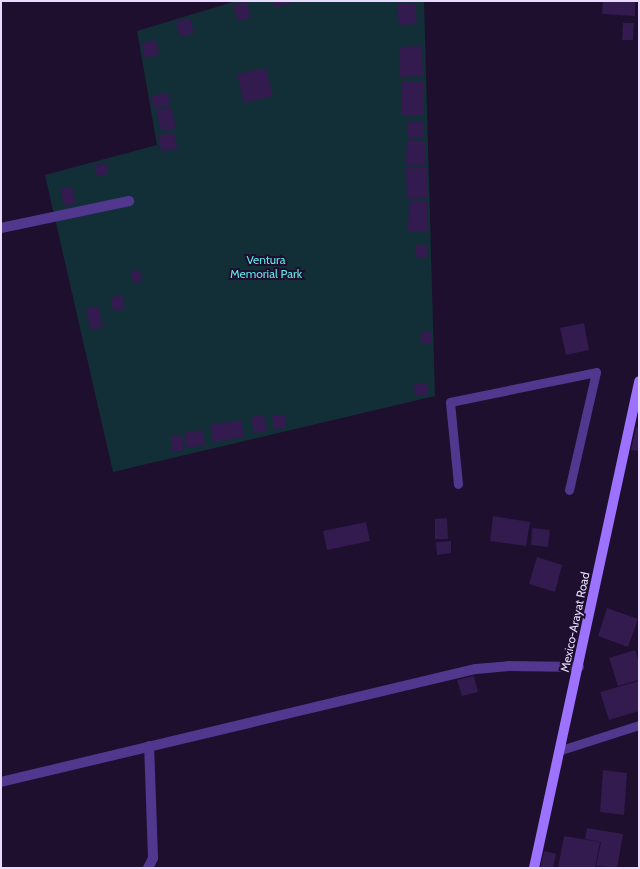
<!DOCTYPE html>
<html>
<head>
<meta charset="utf-8">
<style>
  body { margin:0 }
  #map { position:relative; width:640px; height:869px; overflow:hidden; background:#1d0f2d; font-family:Cabin,sans-serif }
  div>[style] { position:absolute }
  .green>* { inset:0; background:#122f37 }
  .building>* { inset:0; background:#331a4f }
  .service>* { height:9px; margin:-4.5px; padding:0 4.5px; transform-origin:4.5px; border-radius:4.5px; background:#52378f }
  .minor>* { height:10px; margin:-5px; padding:0 5px; transform-origin:5px; border-radius:5px; background:#52378f }
  .secondary>* { height:10px; margin:-5px; padding:0 5px; transform-origin:5px; border-radius:5px; background:#9c72ff }
  span { translate:-50% -50%; white-space:nowrap; text-align:center; line-height:1.15; -webkit-text-stroke:4px #1d0f2d; paint-order:stroke }
  .park-label { font-size:12px; color:#5de6e9 }
  .street-label { font-size:12px; color:#e9dbff }
  .frame { position:absolute; inset:0; border:2px solid #e9dbff; pointer-events:none }
</style>
</head>
<body>
<div id="map">
  <div class="green">
    <div style="clip-path:polygon(236px 1px,424px 1px,435px 396px,113px 472px,45px 175px,157px 145px,137px 31px)"></div>
  </div>
  <div class="building">
    <div style="clip-path:polygon(247px 1px,251px 17px,238px 21px,233px 5px)"></div>
    <div style="clip-path:polygon(273px 1px,295px 1px,275px 8px)"></div>
    <div style="clip-path:polygon(603px 1px,635px 1px,635px 16px,602px 14px)"></div>
    <div style="clip-path:polygon(415px 3px,417px 24px,399px 25px,397px 4px)"></div>
    <div style="clip-path:polygon(190px 18px,194px 33px,180px 37px,176px 22px)"></div>
    <div style="clip-path:polygon(623px 23px,634px 23px,633px 40px,622px 40px)"></div>
    <div style="clip-path:polygon(156px 40px,159px 55px,144px 58px,142px 43px)"></div>
    <div style="clip-path:polygon(422px 46px,423px 76px,400px 77px,399px 47px)"></div>
    <div style="clip-path:polygon(266px 68px,273px 96px,244px 103px,237px 74px)"></div>
    <div style="clip-path:polygon(401px 81px,423px 81px,423px 116px,402px 116px)"></div>
    <div style="clip-path:polygon(168px 93px,170px 105px,154px 108px,151px 96px)"></div>
    <div style="clip-path:polygon(171px 107px,176px 128px,161px 131px,156px 110px)"></div>
    <div style="clip-path:polygon(424px 121px,424px 137px,407px 138px,407px 122px)"></div>
    <div style="clip-path:polygon(173px 132px,178px 148px,162px 152px,158px 136px)"></div>
    <div style="clip-path:polygon(407px 140px,426px 141px,426px 165px,406px 165px)"></div>
    <div style="clip-path:polygon(106px 163px,108px 174px,97px 176px,94px 166px)"></div>
    <div style="clip-path:polygon(406px 168px,427px 168px,428px 198px,407px 199px)"></div>
    <div style="clip-path:polygon(72px 187px,76px 204px,64px 206px,60px 189px)"></div>
    <div style="clip-path:polygon(409px 201px,427px 201px,427px 231px,408px 231px)"></div>
    <div style="clip-path:polygon(415px 245px,428px 245px,428px 257px,415px 257px)"></div>
    <div style="clip-path:polygon(140px 270px,142px 282px,133px 283px,131px 271px)"></div>
    <div style="clip-path:polygon(122px 295px,125px 309px,113px 311px,111px 298px)"></div>
    <div style="clip-path:polygon(98px 306px,103px 327px,91px 330px,86px 309px)"></div>
    <div style="clip-path:polygon(584px 323px,589px 350px,566px 355px,560px 328px)"></div>
    <div style="clip-path:polygon(431px 331px,431px 343px,421px 343px,421px 332px)"></div>
    <div style="clip-path:polygon(414px 383px,427px 383px,427px 395px,415px 396px)"></div>
    <div style="clip-path:polygon(264px 415px,267px 431px,254px 433px,251px 417px)"></div>
    <div style="clip-path:polygon(285px 415px,286px 428px,274px 429px,272px 416px)"></div>
    <div style="clip-path:polygon(241px 420px,244px 437px,213px 442px,210px 425px)"></div>
    <div style="clip-path:polygon(636px 427px,639px 428px,639px 451px,631px 450px)"></div>
    <div style="clip-path:polygon(202px 430px,205px 445px,187px 448px,184px 433px)"></div>
    <div style="clip-path:polygon(182px 435px,184px 451px,172px 452px,171px 436px)"></div>
    <div style="clip-path:polygon(493px 516px,530px 522px,526px 546px,490px 541px)"></div>
    <div style="clip-path:polygon(447px 518px,448px 539px,435px 539px,435px 519px)"></div>
    <div style="clip-path:polygon(366px 522px,370px 541px,327px 550px,323px 531px)"></div>
    <div style="clip-path:polygon(532px 528px,550px 530px,548px 547px,531px 545px)"></div>
    <div style="clip-path:polygon(451px 541px,451px 553px,437px 555px,436px 542px)"></div>
    <div style="clip-path:polygon(537px 557px,562px 565px,555px 592px,529px 584px)"></div>
    <div style="clip-path:polygon(607px 608px,638px 619px,628px 647px,598px 636px)"></div>
    <div style="clip-path:polygon(635px 650px,639px 662px,639px 680px,618px 686px,609px 658px)"></div>
    <div style="clip-path:polygon(474px 676px,478px 692px,462px 696px,457px 680px)"></div>
    <div style="clip-path:polygon(639px 681px,639px 711px,609px 720px,600px 692px)"></div>
    <div style="clip-path:polygon(603px 770px,627px 773px,624px 815px,600px 812px)"></div>
    <div style="clip-path:polygon(587px 828px,623px 834px,617px 868px,596px 866px,601px 842px,585px 839px)"></div>
    <div style="clip-path:polygon(564px 836px,600px 842px,595px 868px,558px 868px)"></div>
    <div style="clip-path:polygon(544px 851px,556px 854px,553px 868px,540px 868px)"></div>
  </div>
  <div class="service">
    <div style="left:458px;top:484px;width:82px;rotate:-95.6deg"></div>
    <div style="left:450px;top:402px;width:149px;rotate:-11.6deg"></div>
    <div style="left:596px;top:372px;width:121px;rotate:102.9deg"></div>
    <div style="left:561px;top:750px;width:82px;rotate:-17.8deg"></div>
  </div>
  <div class="minor">
    <div style="left:1px;top:228px;width:131px;rotate:-11.9deg"></div>
    <div style="left:1px;top:782px;width:488px;rotate:-13.4deg"></div>
    <div style="left:476px;top:669px;width:33px;rotate:-5deg"></div>
    <div style="left:509px;top:666px;width:70px;rotate:0.8deg"></div>
    <div style="left:148px;top:868px;width:11px;rotate:-63deg"></div>
    <div style="left:153px;top:858px;width:112px;rotate:-92deg"></div>
  </div>
  <div class="secondary">
    <div style="left:534px;top:868px;width:498px;rotate:-77.8deg"></div>
  </div>
  <div class="park-label">
    <span style="left:266px;top:267px">Ventura<br>Memorial Park</span>
  </div>
  <div class="street-label">
    <span style="left:575px;top:622px;rotate:-78deg">Mexico-Arayat Road</span>
  </div>
  <div class="frame"></div>
</div>
</body>
</html>
